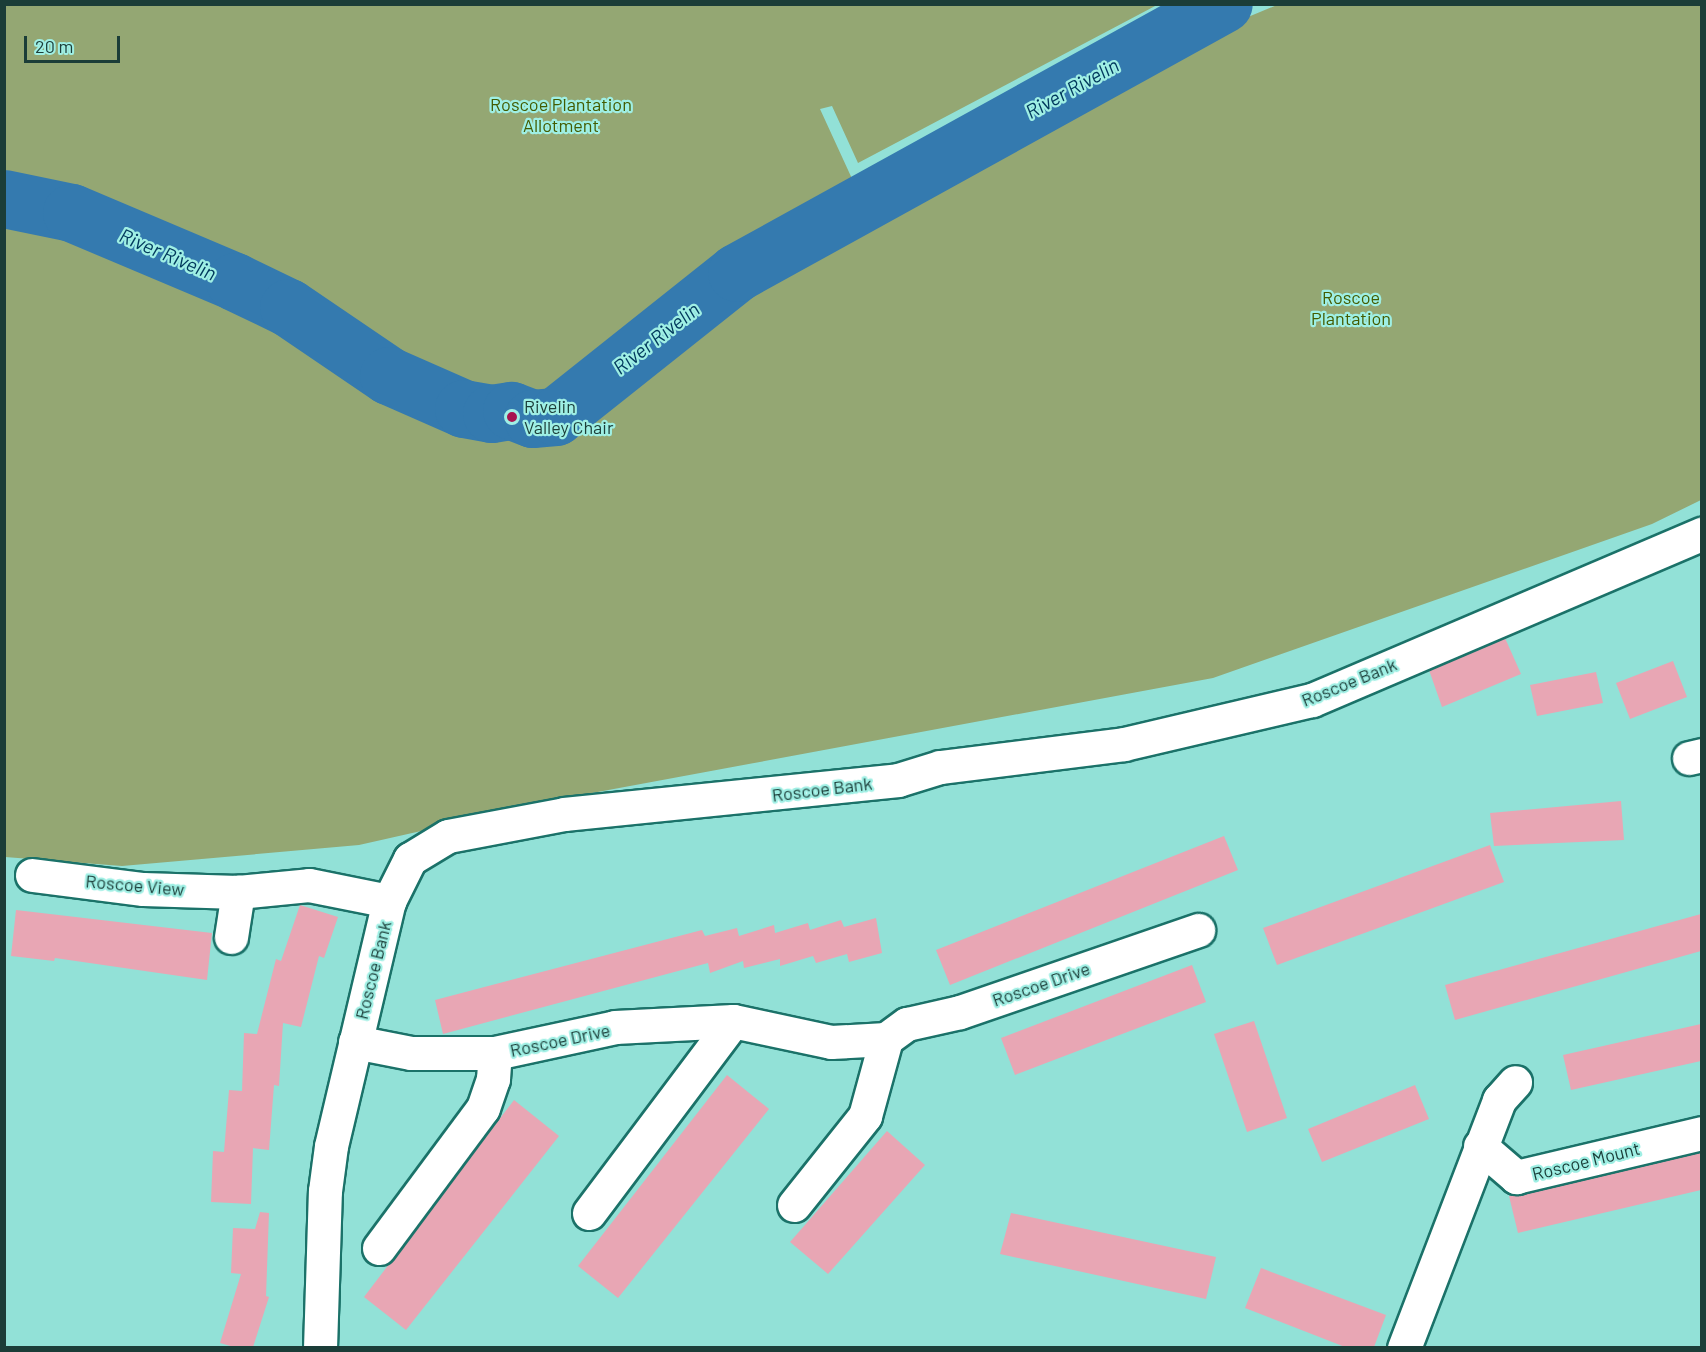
<!DOCTYPE html>
<html>
<head>
<meta charset="utf-8">
<style>
  body { margin:0 }
  #map { position:relative; width:1706px; height:1352px; overflow:hidden; background:#92e1d7; font-family:Barlow,sans-serif }
  div>[style] { position:absolute }
  .green>* { inset:0; background:#94a773 }
  .river>* { height:58px; margin:-29px; padding:0 29px; transform-origin:29px; border-radius:29px; background:#347aaf }
  .building>* { inset:0; background:#e8a6b4 }
  .roads { filter:drop-shadow(2px 0 #1b7269) drop-shadow(-2px 0 #1b7269) drop-shadow(0 2px #1b7269) drop-shadow(0 -2px #1b7269) }
  .minor>* { height:33px; margin:-16.5px; padding:0 16.5px; transform-origin:16.5px; border-radius:16.5px; background:#fff }
  .dots>* { width:16px; height:16px; translate:-50% -50%; box-sizing:border-box; border:3px solid #9fefe4; border-radius:50% }
  span { translate:-50% -50%; white-space:nowrap; text-align:center; line-height:1.15; -webkit-text-stroke:4.5px #9fefe4; paint-order:stroke }
  .park-label { font-size:18px; color:#435b00 }
  .poi-label { font-size:18px; color:#1b3d38 }
  .left { translate:0 -50%; text-align:left }
  .street-label { font-size:18px; color:#1b3d38 }
  .water-label { font-size:20px; color:#00385c; font-style:italic }
  .frame { position:absolute; inset:0; border:6px solid #1b3d38; pointer-events:none }
  .scale { position:absolute; left:24px; top:36px; width:96px; height:27px; box-sizing:border-box; border:3px solid #1b3d38; border-top:0; padding-left:8px; font-size:18px; line-height:21px; white-space:nowrap; color:#1b3d38; -webkit-text-stroke:4px #9fefe4; paint-order:stroke }
</style>
</head>
<body>
<div id="map">
  <div class="green">
    <div style="clip-path:polygon(5px 4px,1157px 4px,1157px 5px,858px 163px,832px 106px,820px 109px,854px 183px,723px 257px,627px 343px,538px 407px,484px 398px,461px 399px,377px 355px,291px 290px,154px 223px,62px 191px,5px 184px)"></div>
    <div style="clip-path:polygon(1277px 5px,1701px 5px,1701px 500px,1652px 524px,1213px 678px,576px 796px,359px 845px,122px 866px,5px 857px,4px 216px,64px 223px,285px 321px,378px 391px,476px 428px,555px 432px,768px 278px,1035px 139px,1248px 17px)"></div>
  </div>
  <div class="river">
    <div style="left:4px;top:199px;width:69px;rotate:11.6deg"></div>
    <div style="left:72px;top:213px;width:177px;rotate:22.9deg"></div>
    <div style="left:235px;top:282px;width:60px;rotate:25.7deg"></div>
    <div style="left:289px;top:308px;width:121px;rotate:34.2deg"></div>
    <div style="left:389px;top:376px;width:82px;rotate:23.7deg"></div>
    <div style="left:464px;top:409px;width:28px;rotate:10deg"></div>
    <div style="left:492px;top:414px;width:20px;rotate:-9deg"></div>
    <div style="left:512px;top:411px;width:22px;rotate:21deg"></div>
    <div style="left:533px;top:419px;width:23px;rotate:-5deg"></div>
    <div style="left:556px;top:417px;width:231px;rotate:-38.5deg"></div>
    <div style="left:737px;top:273px;width:556px;rotate:-28.91deg"></div>
  </div>
  <div class="building">
    <div style="clip-path:polygon(1505px 638px,1521px 674px,1442px 707px,1429px 670px)"></div>
    <div style="clip-path:polygon(1673px 661px,1687px 697px,1630px 719px,1616px 683px)"></div>
    <div style="clip-path:polygon(1596px 672px,1603px 703px,1537px 716px,1530px 685px)"></div>
    <div style="clip-path:polygon(1621px 801px,1624px 840px,1494px 846px,1490px 813px)"></div>
    <div style="clip-path:polygon(1224px 836px,1238px 870px,950px 985px,936px 950px)"></div>
    <div style="clip-path:polygon(1490px 845px,1504px 882px,1277px 965px,1263px 928px)"></div>
    <div style="clip-path:polygon(300px 905px,338px 917px,324px 958px,319px 956px,301px 1027px,283px 1023px,279px 1086px,274px 1085px,269px 1150px,253px 1148px,251px 1204px,211px 1202px,213px 1151px,224px 1152px,229px 1090px,242px 1091px,244px 1033px,257px 1034px,276px 959px,281px 961px)"></div>
    <div style="clip-path:polygon(16px 910px,212px 933px,207px 980px,55px 958px,54px 961px,11px 956px)"></div>
    <div style="clip-path:polygon(1701px 914px,1701px 951px,1455px 1020px,1445px 985px)"></div>
    <div style="clip-path:polygon(876px 918px,882px 953px,849px 962px,847px 954px,816px 963px,813px 956px,780px 966px,780px 959px,744px 968px,743px 961px,710px 973px,708px 963px,443px 1034px,435px 1000px,702px 930px,705px 936px,737px 928px,739px 936px,774px 925px,775px 933px,808px 923px,810px 930px,841px 920px,844px 927px)"></div>
    <div style="clip-path:polygon(1192px 965px,1206px 1002px,1015px 1075px,1001px 1038px)"></div>
    <div style="clip-path:polygon(1254px 1021px,1287px 1118px,1247px 1132px,1214px 1034px)"></div>
    <div style="clip-path:polygon(1701px 1024px,1701px 1061px,1571px 1090px,1563px 1055px)"></div>
    <div style="clip-path:polygon(727px 1075px,769px 1109px,618px 1298px,578px 1266px)"></div>
    <div style="clip-path:polygon(1415px 1085px,1429px 1119px,1322px 1162px,1308px 1129px)"></div>
    <div style="clip-path:polygon(514px 1100px,559px 1136px,406px 1330px,364px 1297px)"></div>
    <div style="clip-path:polygon(887px 1131px,925px 1165px,828px 1274px,790px 1242px)"></div>
    <div style="clip-path:polygon(1701px 1152px,1701px 1190px,1518px 1233px,1509px 1196px)"></div>
    <div style="clip-path:polygon(260px 1212px,269px 1213px,266px 1296px,269px 1297px,253px 1347px,234px 1347px,220px 1343px,241px 1274px,231px 1273px,233px 1228px,255px 1229px)"></div>
    <div style="clip-path:polygon(1011px 1213px,1216px 1257px,1206px 1299px,1000px 1254px)"></div>
    <div style="clip-path:polygon(1261px 1268px,1386px 1315px,1374px 1347px,1345px 1347px,1245px 1308px)"></div>
  </div>
  <div class="roads">
    <div class="minor">
      <div style="left:1689px;top:758px;width:13px;rotate:-13deg"></div>
      <div style="left:32px;top:875px;width:112px;rotate:7.2deg"></div>
      <div style="left:143px;top:889px;width:95px;rotate:1.8deg"></div>
      <div style="left:238px;top:892px;width:71px;rotate:-5.6deg"></div>
      <div style="left:309px;top:885px;width:82px;rotate:11.3deg"></div>
      <div style="left:231px;top:937px;width:46px;rotate:-81.2deg"></div>
      <div style="left:355px;top:1042px;width:57px;rotate:11.1deg"></div>
      <div style="left:411px;top:1053px;width:84px"></div>
      <div style="left:495px;top:1053px;width:123px;rotate:-12.2deg"></div>
      <div style="left:615px;top:1027px;width:118px;rotate:-2.9deg"></div>
      <div style="left:733px;top:1021px;width:100px;rotate:12.1deg"></div>
      <div style="left:831px;top:1042px;width:55px;rotate:-3.1deg"></div>
      <div style="left:886px;top:1039px;width:26px;rotate:-36deg"></div>
      <div style="left:907px;top:1024px;width:54px;rotate:-12.8deg"></div>
      <div style="left:960px;top:1012px;width:252px;rotate:-19deg"></div>
      <div style="left:1480px;top:1146px;width:48px;rotate:40.7deg"></div>
      <div style="left:1516px;top:1177px;width:191px;rotate:-13.3deg"></div>
      <div style="left:794px;top:1205px;width:114px;rotate:-51.4deg"></div>
      <div style="left:865px;top:1116px;width:80px;rotate:-74.7deg"></div>
      <div style="left:589px;top:1213px;width:240px;rotate:-53.1deg"></div>
      <div style="left:379px;top:1248px;width:174px;rotate:-53.4deg"></div>
      <div style="left:483px;top:1108px;width:31px;rotate:-71deg"></div>
      <div style="left:493px;top:1079px;width:26px;rotate:-86deg"></div>
      <div style="left:320px;top:1348px;width:157px;rotate:-88.2deg"></div>
      <div style="left:325px;top:1191px;width:45px;rotate:-82.4deg"></div>
      <div style="left:331px;top:1146px;width:252px;rotate:-76.7deg"></div>
      <div style="left:389px;top:901px;width:47px;rotate:-63.4deg"></div>
      <div style="left:410px;top:859px;width:44px;rotate:-31.2deg"></div>
      <div style="left:448px;top:836px;width:118px;rotate:-10.7deg"></div>
      <div style="left:564px;top:814px;width:336px;rotate:-5.8deg"></div>
      <div style="left:898px;top:780px;width:44px;rotate:-17.2deg"></div>
      <div style="left:940px;top:767px;width:185px;rotate:-7.1deg"></div>
      <div style="left:1124px;top:744px;width:193px;rotate:-13.2deg"></div>
      <div style="left:1312px;top:700px;width:424px;rotate:-23.1deg"></div>
      <div style="left:1404px;top:1348px;width:266px;rotate:-69deg"></div>
      <div style="left:1499px;top:1100px;width:24px;rotate:-48deg"></div>
    </div>
  </div>
  <div class="dots">
    <div style="left:512px;top:417px;background:#a7144f"></div>
  </div>
  <div class="park-label">
    <span style="left:561px;top:115px">Roscoe Plantation<br>Allotment</span>
    <span style="left:1351px;top:308px">Roscoe<br>Plantation</span>
  </div>
  <div class="poi-label">
    <span class="left" style="left:524px;top:417px">Rivelin<br>Valley Chair</span>
  </div>
  <div class="street-label">
    <span style="left:1349px;top:682px;rotate:-22deg">Roscoe Bank</span>
    <span style="left:822px;top:789px;rotate:-7deg">Roscoe Bank</span>
    <span style="left:135px;top:885px;rotate:5deg">Roscoe View</span>
    <span style="left:373px;top:970px;rotate:-76deg">Roscoe Bank</span>
    <span style="left:1041px;top:984px;rotate:-19deg">Roscoe Drive</span>
    <span style="left:560px;top:1040px;rotate:-12deg">Roscoe Drive</span>
    <span style="left:1586px;top:1161px;rotate:-14deg">Roscoe Mount</span>
  </div>
  <div class="water-label">
    <span style="left:1072px;top:88px;rotate:-29deg">River Rivelin</span>
    <span style="left:168px;top:254px;rotate:23deg">River Rivelin</span>
    <span style="left:656px;top:338px;rotate:-38deg">River Rivelin</span>
  </div>
  <div class="frame"></div>
  <div class="scale">20 m</div>
</div>
</body>
</html>
